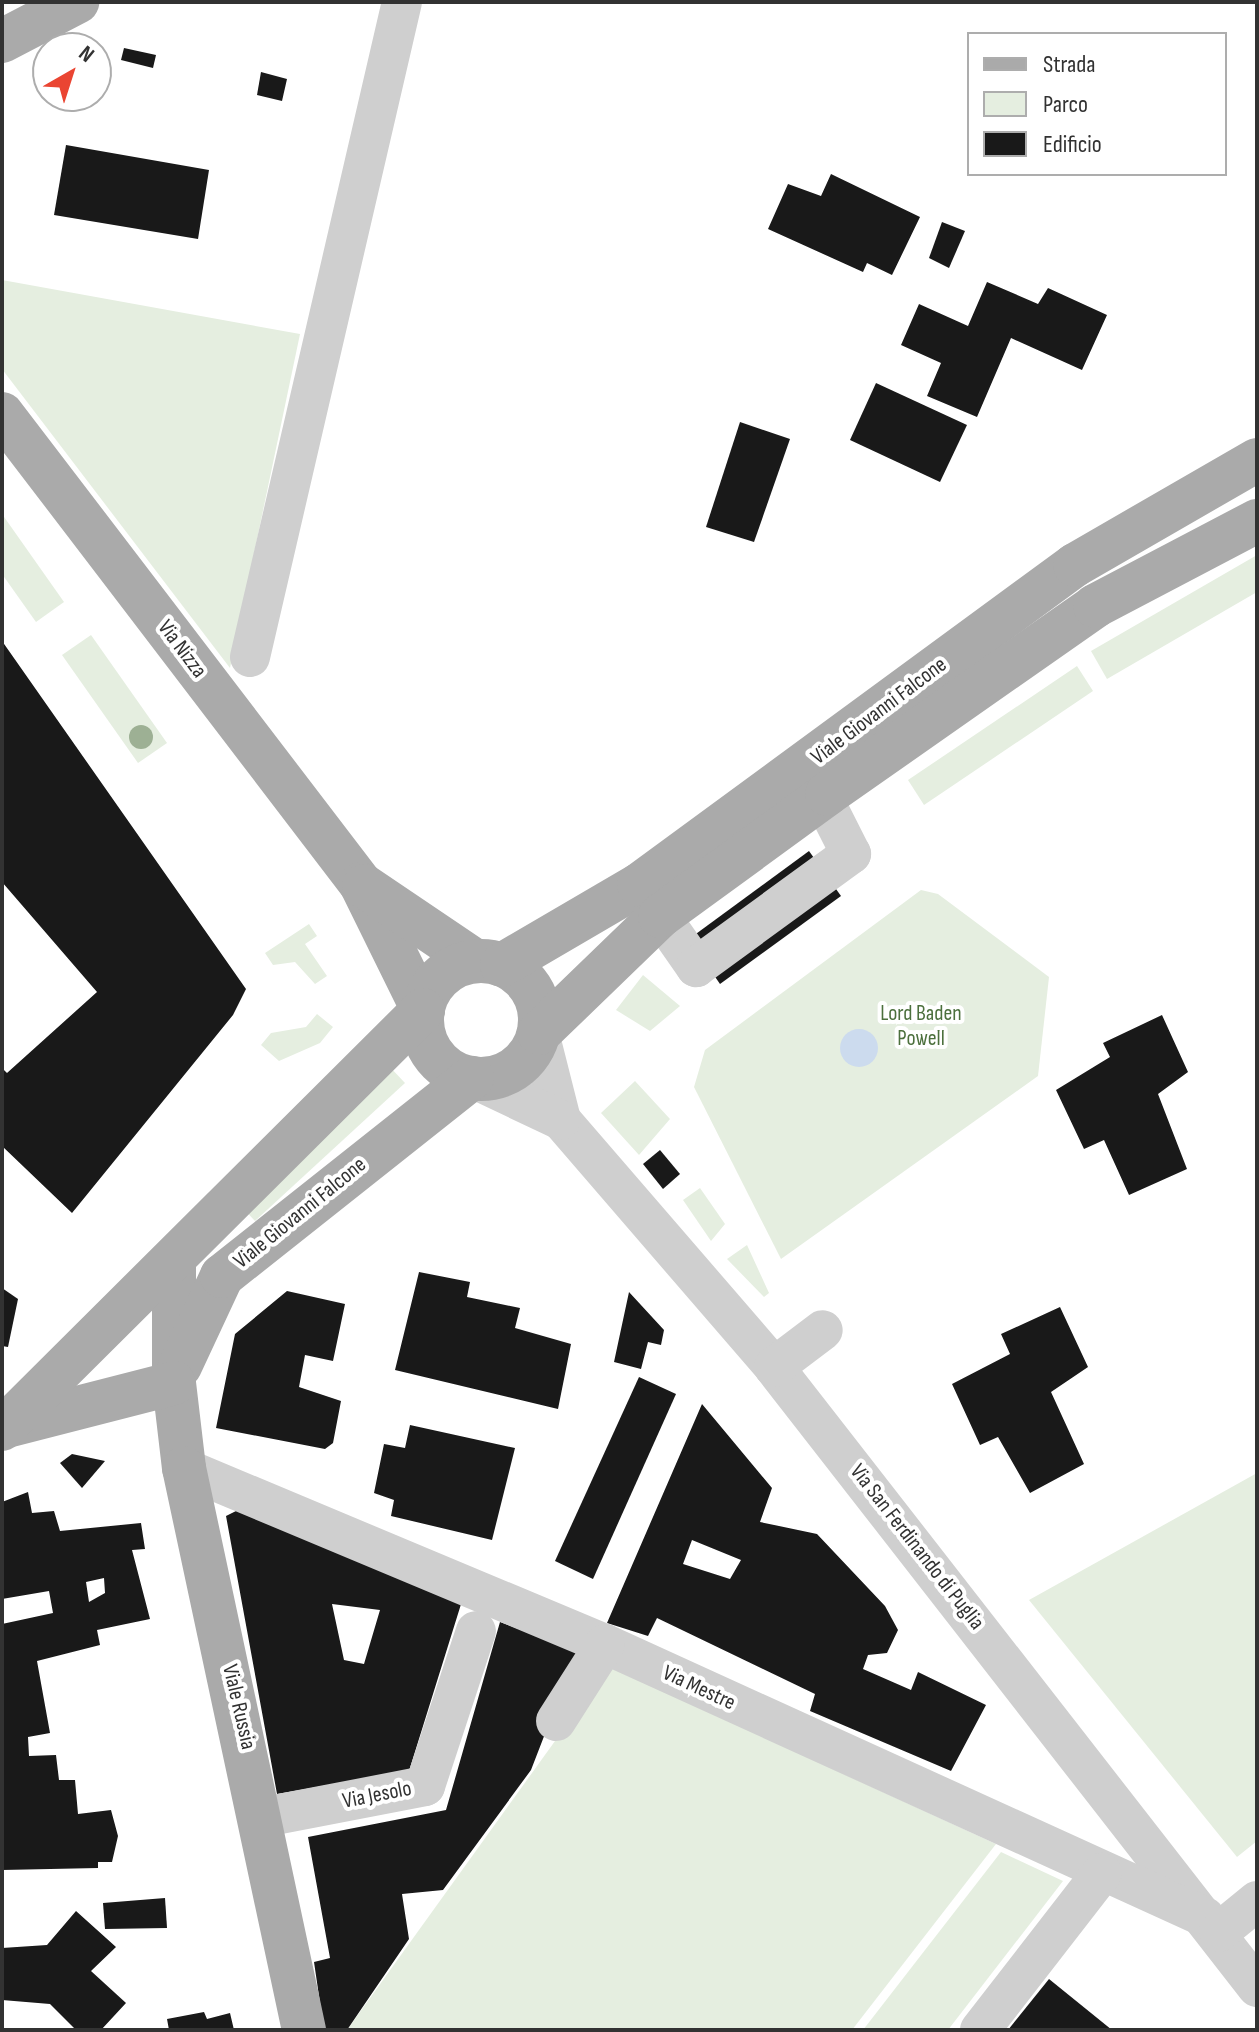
<!DOCTYPE html>
<html>
<head>
<meta charset="utf-8">
<style>
  body { margin:0 }
  #map { position:relative; width:1259px; height:2032px; overflow:hidden; background:#fff; font-family:"Sofia Sans Condensed",sans-serif }
  div>[style] { position:absolute }
  .green>* { inset:0; background:#e5eee0 }
  .water>* { inset:0; background:#ccdbee }
  .round { border-radius:50% }
  .building>* { inset:0; background:#191919 }
  .minor>* { height:40px; margin:-20px; padding:0 20px; transform-origin:20px; border-radius:20px; background:#cfcfcf }
  .major>* { height:44px; margin:-22px; padding:0 22px; transform-origin:22px; border-radius:22px; background:#aaa }
  .major>.ring { margin:-22px; padding:0; box-sizing:content-box; background:none; border:44px solid #aaa; border-radius:50% }
  .trees>* { width:24px; height:24px; margin:-12px; border-radius:50%; background:#9db094 }
  span { translate:-50% -50%; white-space:nowrap; text-align:center; line-height:1.15; -webkit-text-stroke:8px #fff; paint-order:stroke }
  .street-label { font-size:22px; color:#323232 }
  .park-label { font-size:22px; color:#4c703d }
  .frame { position:absolute; inset:0; border:4px solid #323232; pointer-events:none }
  .legend { position:absolute; left:967px; top:32px; width:260px; height:144px; box-sizing:border-box; background:#fff; border:2px solid #adadad; margin:0; padding:10px 14px; list-style:none; font-size:24px; color:#323232 }
  .legend li { display:flex; align-items:center; gap:16px; height:40px }
  .legend b { width:40px; border:2px solid #adadad }
  .north { position:absolute; left:32px; top:32px; width:80px; height:80px; box-sizing:border-box; background:#fff; border:2px solid #adadad; border-radius:50%; rotate:39deg; font-size:22px; font-weight:700; line-height:32px; text-align:center; color:#323232 }
  .north::after { content:''; display:block; margin:auto; width:28px; height:36px; background:#ea4532; clip-path:polygon(50% 0,100% 100%,50% 72%,0 100%) }
</style>
</head>
<body>
<div id="map">
  <div class="green">
    <div style="clip-path:polygon(2px 280px,300px 334px,230px 668px,2px 369px)"></div>
    <div style="clip-path:polygon(2px 514px,64px 602px,36px 622px,2px 574px)"></div>
    <div style="clip-path:polygon(1257px 555px,1257px 592px,1107px 679px,1091px 651px)"></div>
    <div style="clip-path:polygon(91px 635px,167px 743px,138px 763px,62px 655px)"></div>
    <div style="clip-path:polygon(1077px 666px,1093px 691px,924px 805px,908px 780px)"></div>
    <div style="clip-path:polygon(921px 890px,938px 894px,1049px 977px,1038px 1076px,781px 1259px,694px 1087px,705px 1050px)"></div>
    <div style="clip-path:polygon(309px 924px,317px 936px,305px 944px,327px 976px,315px 984px,295px 962px,273px 965px,265px 953px)"></div>
    <div style="clip-path:polygon(643px 975px,680px 1006px,650px 1031px,616px 1010px)"></div>
    <div style="clip-path:polygon(317px 1014px,333px 1027px,320px 1043px,279px 1061px,261px 1045px,271px 1033px,306px 1027px)"></div>
    <div style="clip-path:polygon(389px 1066px,405px 1083px,255px 1221px,239px 1204px)"></div>
    <div style="clip-path:polygon(635px 1081px,670px 1119px,639px 1155px,601px 1113px)"></div>
    <div style="clip-path:polygon(700px 1188px,725px 1224px,711px 1241px,683px 1200px)"></div>
    <div style="clip-path:polygon(747px 1245px,769px 1293px,764px 1297px,727px 1259px)"></div>
    <div style="clip-path:polygon(1257px 1473px,1257px 1841px,1237px 1857px,1029px 1600px)"></div>
    <div style="clip-path:polygon(609px 1666px,996px 1844px,852px 2030px,347px 2030px)"></div>
    <div style="clip-path:polygon(1001px 1852px,1063px 1881px,948px 2030px,863px 2030px)"></div>
  </div>
  <div class="water">
    <div class="round" style="left:840px;top:1029px;width:38px;height:38px"></div>
  </div>
  <div class="building">
    <div style="clip-path:polygon(124px 48px,156px 55px,153px 68px,121px 60px)"></div>
    <div style="clip-path:polygon(261px 72px,287px 79px,282px 101px,257px 95px)"></div>
    <div style="clip-path:polygon(66px 145px,209px 170px,198px 239px,54px 215px)"></div>
    <div style="clip-path:polygon(831px 174px,920px 217px,892px 275px,867px 263px,863px 272px,768px 229px,788px 184px,821px 196px)"></div>
    <div style="clip-path:polygon(942px 222px,965px 231px,949px 268px,929px 258px)"></div>
    <div style="clip-path:polygon(987px 282px,1038px 304px,1048px 288px,1107px 315px,1082px 370px,1011px 338px,977px 417px,927px 396px,941px 363px,901px 345px,919px 304px,968px 326px)"></div>
    <div style="clip-path:polygon(876px 383px,967px 425px,940px 482px,850px 440px)"></div>
    <div style="clip-path:polygon(740px 422px,790px 439px,754px 542px,706px 527px)"></div>
    <div style="clip-path:polygon(2px 641px,246px 989px,233px 1015px,72px 1213px,2px 1146px,2px 1068px,7px 1073px,97px 992px,2px 882px)"></div>
    <div style="clip-path:polygon(809px 851px,841px 896px,720px 984px,689px 939px)"></div>
    <div style="clip-path:polygon(1162px 1015px,1188px 1072px,1158px 1094px,1187px 1169px,1129px 1195px,1104px 1140px,1084px 1149px,1056px 1090px,1110px 1057px,1103px 1043px)"></div>
    <div style="clip-path:polygon(660px 1150px,680px 1174px,663px 1189px,643px 1164px)"></div>
    <div style="clip-path:polygon(419px 1272px,470px 1282px,467px 1297px,520px 1308px,515px 1328px,571px 1344px,558px 1409px,395px 1370px)"></div>
    <div style="clip-path:polygon(2px 1288px,18px 1299px,8px 1347px,2px 1346px)"></div>
    <div style="clip-path:polygon(287px 1291px,345px 1304px,333px 1361px,305px 1355px,299px 1387px,341px 1401px,333px 1443px,325px 1449px,216px 1428px,235px 1334px)"></div>
    <div style="clip-path:polygon(629px 1292px,664px 1330px,661px 1345px,648px 1342px,641px 1369px,614px 1362px)"></div>
    <div style="clip-path:polygon(1060px 1307px,1088px 1367px,1051px 1392px,1084px 1464px,1030px 1493px,998px 1437px,980px 1445px,952px 1384px,1010px 1354px,1001px 1334px)"></div>
    <div style="clip-path:polygon(639px 1377px,676px 1394px,593px 1579px,555px 1561px)"></div>
    <div style="clip-path:polygon(evenodd,702px 1404px,772px 1488px,760px 1522px,817px 1534px,885px 1606px,898px 1630px,887px 1653px,868px 1655px,863px 1669px,911px 1690px,918px 1672px,986px 1705px,951px 1771px,810px 1711px,815px 1694px,657px 1618px,648px 1636px,607px 1623px,702px 1404px,692px 1540px,741px 1560px,730px 1579px,683px 1564px,692px 1540px)"></div>
    <div style="clip-path:polygon(410px 1425px,515px 1448px,492px 1540px,391px 1516px,394px 1500px,374px 1493px,384px 1444px,405px 1448px)"></div>
    <div style="clip-path:polygon(72px 1454px,105px 1461px,82px 1488px,60px 1463px)"></div>
    <div style="clip-path:polygon(evenodd,28px 1492px,32px 1513px,54px 1511px,60px 1531px,141px 1523px,145px 1549px,132px 1550px,150px 1619px,97px 1630px,100px 1645px,37px 1661px,50px 1733px,28px 1737px,29px 1756px,56px 1755px,59px 1780px,75px 1780px,78px 1814px,111px 1810px,118px 1836px,112px 1862px,98px 1862px,98px 1868px,2px 1870px,2px 1624px,53px 1613px,49px 1591px,2px 1599px,2px 1502px,28px 1492px,104px 1578px,105px 1593px,89px 1602px,86px 1582px,104px 1578px)"></div>
    <div style="clip-path:polygon(evenodd,240px 1509px,462px 1601px,409px 1771px,277px 1794px,226px 1516px,240px 1509px,332px 1604px,380px 1610px,364px 1664px,344px 1660px,332px 1604px)"></div>
    <div style="clip-path:polygon(500px 1622px,577px 1651px,531px 1770px,443px 1890px,402px 1894px,409px 1939px,347px 2030px,324px 2030px,314px 1962px,330px 1958px,308px 1837px,446px 1810px)"></div>
    <div style="clip-path:polygon(165px 1898px,167px 1928px,105px 1929px,103px 1903px)"></div>
    <div style="clip-path:polygon(76px 1911px,116px 1947px,91px 1971px,126px 2003px,101px 2030px,76px 2030px,50px 2004px,2px 2000px,2px 1948px,47px 1945px)"></div>
    <div style="clip-path:polygon(1049px 1979px,1112px 2030px,1008px 2030px)"></div>
    <div style="clip-path:polygon(204px 2012px,207px 2019px,230px 2013px,234px 2030px,169px 2030px,167px 2019px)"></div>
  </div>
  <div class="minor">
    <div style="left:250px;top:657px;width:672px;rotate:-76.94deg"></div>
    <div style="left:643px;top:891px;width:93px;rotate:55.1deg"></div>
    <div style="left:696px;top:967px;width:192px;rotate:-36.1deg"></div>
    <div style="left:851px;top:854px;width:95px;rotate:-116.8deg"></div>
    <div style="left:539px;top:1033px;width:90px;rotate:75.8deg"></div>
    <div style="left:561px;top:1120px;width:326px;rotate:49.2deg"></div>
    <div style="left:774px;top:1367px;width:786px;rotate:52.08deg"></div>
    <div style="left:472px;top:1078px;width:98px;rotate:25.3deg"></div>
    <div style="left:774px;top:1367px;width:61px;rotate:-37.1deg"></div>
    <div style="left:184px;top:1468px;width:456px;rotate:22.7deg"></div>
    <div style="left:605px;top:1644px;width:659px;rotate:24.47deg"></div>
    <div style="left:556px;top:1721px;width:91px;rotate:-57.5deg"></div>
    <div style="left:264px;top:1817px;width:164px;rotate:-10.9deg"></div>
    <div style="left:425px;top:1786px;width:163px;rotate:-71.8deg"></div>
    <div style="left:1219px;top:1932px;width:49px;rotate:-39.2deg"></div>
    <div style="left:980px;top:2030px;width:199px;rotate:-52.2deg"></div>
  </div>
  <div class="major">
    <div style="left:2px;top:41px;width:85px;rotate:-27.5deg"></div>
    <div style="left:2px;top:414px;width:591px;rotate:52.63deg"></div>
    <div style="left:361px;top:884px;width:140px;rotate:63.8deg"></div>
    <div style="left:364px;top:886px;width:134px;rotate:34deg"></div>
    <div class="ring" style="left:422px;top:961px;width:74px;height:74px"></div>
    <div style="left:502px;top:965px;width:159px;rotate:-30.3deg"></div>
    <div style="left:639px;top:885px;width:541px;rotate:-36.28deg"></div>
    <div style="left:1075px;top:565px;width:210px;rotate:-30deg"></div>
    <div style="left:539px;top:1033px;width:168px;rotate:-44deg"></div>
    <div style="left:660px;top:916px;width:207px;rotate:-36.1deg"></div>
    <div style="left:827px;top:794px;width:327px;rotate:-35deg"></div>
    <div style="left:1095px;top:606px;width:183px;rotate:-27.7deg"></div>
    <div style="left:174px;top:1262px;width:121px;rotate:90deg"></div>
    <div style="left:174px;top:1383px;width:86px;rotate:83.3deg"></div>
    <div style="left:184px;top:1468px;width:575px;rotate:77.95deg"></div>
    <div style="left:180px;top:1366px;width:99px;rotate:-65deg"></div>
    <div style="left:222px;top:1276px;width:319px;rotate:-38.4deg"></div>
    <div style="left:7px;top:1426px;width:172px;rotate:-14.4deg"></div>
    <div style="left:2px;top:1429px;width:594px;rotate:-44.86deg"></div>
  </div>
  <div class="trees">
    <div style="left:141px;top:737px"></div>
  </div>
  <div class="street-label">
    <span style="left:182px;top:649px;rotate:53deg">Via Nizza</span>
    <span style="left:879px;top:711px;rotate:-37deg">Viale Giovanni Falcone</span>
    <span style="left:300px;top:1213px;rotate:-39deg">Viale Giovanni Falcone</span>
    <span style="left:917px;top:1547px;rotate:52deg">Via San Ferdinando di Puglia</span>
    <span style="left:699px;top:1688px;rotate:25deg">Via Mestre</span>
    <span style="left:239px;top:1707px;rotate:77deg">Viale Russia</span>
    <span style="left:377px;top:1795px;rotate:-11deg">Via Jesolo</span>
  </div>
  <div class="park-label">
    <span style="left:921px;top:1026px">Lord Baden<br>Powell</span>
  </div>
  <div class="frame"></div>
  <ul class="legend">
  <li><b style="height:10px;background:#aaa"></b>Strada</li>
  <li><b style="height:22px;background:#e5eee0"></b>Parco</li>
  <li><b style="height:22px;background:#191919"></b>Edificio</li>
  </ul>
  <div class="north">N</div>
</div>
</body>
</html>
